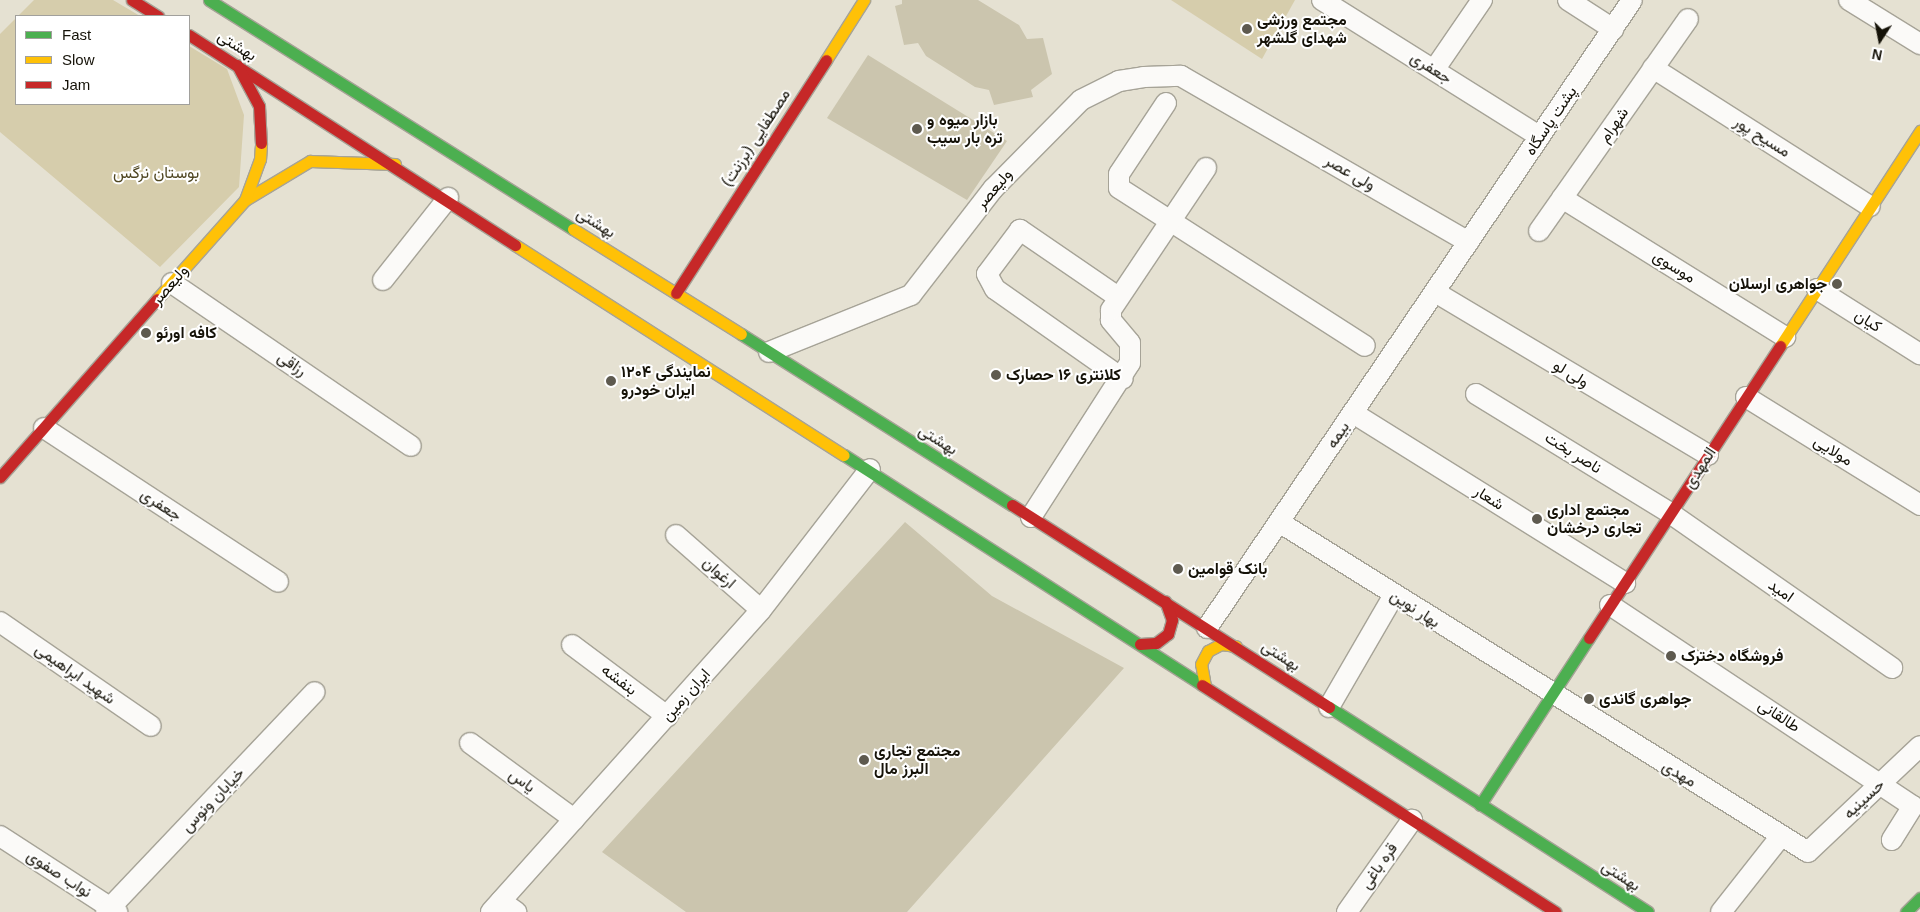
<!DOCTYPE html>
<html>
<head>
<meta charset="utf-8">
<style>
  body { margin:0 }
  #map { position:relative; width:1920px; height:912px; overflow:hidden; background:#e5e1d2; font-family:Arial,Vazirmatn,sans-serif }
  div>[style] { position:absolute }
  .green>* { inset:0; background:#d6cdac }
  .building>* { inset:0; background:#cbc5ae }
  .roads { filter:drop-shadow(1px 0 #a6a397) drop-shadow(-1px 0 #a6a397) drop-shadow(0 1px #a6a397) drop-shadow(0 -1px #a6a397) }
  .street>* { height:20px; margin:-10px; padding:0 10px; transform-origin:10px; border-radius:10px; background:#fbfaf8 }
  .fast>* { height:11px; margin:-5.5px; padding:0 5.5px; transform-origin:5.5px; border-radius:5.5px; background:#4caf50 }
  .slow>* { height:11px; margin:-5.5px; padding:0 5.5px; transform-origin:5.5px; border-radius:5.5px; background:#ffc107 }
  .jam>* { height:11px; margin:-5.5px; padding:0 5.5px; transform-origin:5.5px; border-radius:5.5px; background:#c62828 }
  .dots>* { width:14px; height:14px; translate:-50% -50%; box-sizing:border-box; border:2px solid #fff; border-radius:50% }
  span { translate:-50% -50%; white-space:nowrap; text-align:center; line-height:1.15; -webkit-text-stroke:4px #fff; paint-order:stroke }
  .poi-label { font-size:16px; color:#151208; font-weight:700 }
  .left { translate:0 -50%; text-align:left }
  .right { translate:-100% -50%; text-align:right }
  .street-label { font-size:16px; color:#151208 }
  .park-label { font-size:16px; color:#4f4621 }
  .legend { position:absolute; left:15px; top:15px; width:175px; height:90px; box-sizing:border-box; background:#fff; border:1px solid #a1a09c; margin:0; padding:6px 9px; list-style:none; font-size:15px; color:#151208 }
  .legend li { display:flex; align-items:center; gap:10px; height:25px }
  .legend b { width:25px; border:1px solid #a1a09c }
  .north { position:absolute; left:1855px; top:15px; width:50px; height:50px; -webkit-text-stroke:4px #fff; paint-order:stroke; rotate:191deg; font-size:14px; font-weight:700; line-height:20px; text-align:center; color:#151208 }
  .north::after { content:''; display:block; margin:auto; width:18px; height:22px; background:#151208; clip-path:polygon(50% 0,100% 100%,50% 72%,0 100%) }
</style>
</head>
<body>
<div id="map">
  <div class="green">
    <div style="clip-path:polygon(34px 0,113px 0,140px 16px,18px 16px)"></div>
    <div style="clip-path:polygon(1171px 0,1295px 0,1262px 59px)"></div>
    <div style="clip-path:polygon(16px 18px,16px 104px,189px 104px,189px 46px,227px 69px,244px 115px,239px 187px,160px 267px,0 132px,0 34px)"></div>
  </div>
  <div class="building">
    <div style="clip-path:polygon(902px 0,978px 0,1019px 25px,1027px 39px,1043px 38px,1052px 74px,1031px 90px,1033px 97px,994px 105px,989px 90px,975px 87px,926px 56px,918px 43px,904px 45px,895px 6px,902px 4px)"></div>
    <div style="clip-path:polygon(868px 55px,1007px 141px,967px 200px,827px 118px)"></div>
    <div style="clip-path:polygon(905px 522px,992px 596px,1124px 668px,907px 912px,686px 912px,602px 852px)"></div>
  </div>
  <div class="roads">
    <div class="street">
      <div style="left:1322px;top:0;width:257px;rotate:32.1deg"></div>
      <div style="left:1568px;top:0;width:54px;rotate:32.8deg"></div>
      <div style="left:1849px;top:0;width:84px;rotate:31.8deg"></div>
      <div style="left:1653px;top:68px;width:257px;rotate:32.5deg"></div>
      <div style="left:1434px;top:70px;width:85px;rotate:-55.6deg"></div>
      <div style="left:1166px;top:103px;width:85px;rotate:123.5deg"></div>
      <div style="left:1119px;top:174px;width:14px;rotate:90deg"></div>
      <div style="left:1119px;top:188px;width:292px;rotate:32.7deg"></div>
      <div style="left:1562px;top:198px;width:263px;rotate:31.9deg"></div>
      <div style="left:1539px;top:231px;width:259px;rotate:-54.9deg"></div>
      <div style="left:383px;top:280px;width:105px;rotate:-51.6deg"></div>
      <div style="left:172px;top:283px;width:289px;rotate:34.3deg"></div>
      <div style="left:1817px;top:289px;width:122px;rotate:32.3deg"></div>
      <div style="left:1435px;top:292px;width:318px;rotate:30.8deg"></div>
      <div style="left:1118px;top:297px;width:119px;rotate:-145.6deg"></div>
      <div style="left:1020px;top:230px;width:55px;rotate:126.9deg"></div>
      <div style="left:987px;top:274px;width:17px;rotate:62deg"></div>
      <div style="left:995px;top:289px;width:156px;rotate:35.1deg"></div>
      <div style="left:769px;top:352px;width:153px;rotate:-21.9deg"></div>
      <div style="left:911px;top:295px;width:134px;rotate:-52.3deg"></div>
      <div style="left:993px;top:189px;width:125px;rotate:-45.3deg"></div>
      <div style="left:1081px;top:100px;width:42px;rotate:-26.6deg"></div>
      <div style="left:1119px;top:81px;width:25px;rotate:-9deg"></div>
      <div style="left:1144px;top:77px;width:37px;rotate:-2deg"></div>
      <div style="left:1181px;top:76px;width:332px;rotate:30deg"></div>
      <div style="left:1476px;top:394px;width:228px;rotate:31.5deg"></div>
      <div style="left:1670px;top:513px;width:271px;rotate:34.9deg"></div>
      <div style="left:1746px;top:397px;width:205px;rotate:31.8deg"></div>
      <div style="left:1353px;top:413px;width:321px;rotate:32deg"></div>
      <div style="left:44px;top:428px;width:280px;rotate:33.3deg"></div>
      <div style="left:1031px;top:517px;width:183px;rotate:-57.3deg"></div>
      <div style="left:1130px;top:363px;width:20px;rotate:-90deg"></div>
      <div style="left:1130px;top:343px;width:30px;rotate:-130deg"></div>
      <div style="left:1111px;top:320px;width:10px;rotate:-90deg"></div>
      <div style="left:1111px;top:310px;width:171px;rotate:-56.2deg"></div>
      <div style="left:1279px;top:522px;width:623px;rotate:31.96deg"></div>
      <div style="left:1808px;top:852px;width:154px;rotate:-43.4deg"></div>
      <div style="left:676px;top:535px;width:113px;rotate:41.4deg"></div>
      <div style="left:1610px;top:605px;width:364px;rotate:33.6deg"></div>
      <div style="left:1913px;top:806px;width:40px;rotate:122deg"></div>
      <div style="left:0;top:622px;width:183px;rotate:34.6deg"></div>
      <div style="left:1207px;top:628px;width:758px;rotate:-55.91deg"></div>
      <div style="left:572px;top:645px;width:119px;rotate:36.8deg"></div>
      <div style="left:1329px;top:707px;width:129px;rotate:-59.9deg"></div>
      <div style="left:470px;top:743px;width:129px;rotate:36.2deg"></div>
      <div style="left:0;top:836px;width:140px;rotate:33deg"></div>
      <div style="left:501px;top:901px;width:19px;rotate:36deg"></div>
      <div style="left:106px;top:912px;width:303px;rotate:-46.5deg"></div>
      <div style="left:491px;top:912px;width:405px;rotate:-48.2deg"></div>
      <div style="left:761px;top:610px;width:178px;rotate:-52.3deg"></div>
      <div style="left:1347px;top:912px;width:113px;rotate:-54.8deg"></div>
      <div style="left:1721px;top:912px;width:97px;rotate:-51.7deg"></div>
    </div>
    <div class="fast">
      <div style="left:209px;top:0;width:430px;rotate:32.2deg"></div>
      <div style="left:741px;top:334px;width:320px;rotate:32.3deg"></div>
      <div style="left:844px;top:455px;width:426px;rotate:32.7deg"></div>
      <div style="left:1329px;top:707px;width:379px;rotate:32.7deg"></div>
      <div style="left:1480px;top:805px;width:199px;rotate:-56.9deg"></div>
      <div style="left:1906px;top:912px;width:20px;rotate:-45deg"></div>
    </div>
    <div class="slow">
      <div style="left:826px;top:60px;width:71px;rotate:-57.7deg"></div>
      <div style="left:245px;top:200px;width:76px;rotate:-31deg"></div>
      <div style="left:310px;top:161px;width:85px;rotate:2deg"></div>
      <div style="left:573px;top:229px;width:198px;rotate:32deg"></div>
      <div style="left:515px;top:245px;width:390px;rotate:32.6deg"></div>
      <div style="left:157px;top:299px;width:132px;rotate:-48.4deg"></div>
      <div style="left:245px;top:200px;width:44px;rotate:-69.9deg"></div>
      <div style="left:260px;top:159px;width:16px;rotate:-86deg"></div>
      <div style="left:1780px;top:346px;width:257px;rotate:-56.9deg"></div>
      <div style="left:1205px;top:686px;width:22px;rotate:-100deg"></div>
      <div style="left:1201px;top:664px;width:15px;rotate:-62deg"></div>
      <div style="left:1208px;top:651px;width:15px;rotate:-28deg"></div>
      <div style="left:1221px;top:644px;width:15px;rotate:8deg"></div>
    </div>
    <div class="jam">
      <div style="left:132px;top:0;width:31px;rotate:32deg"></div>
      <div style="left:189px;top:35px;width:388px;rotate:32.8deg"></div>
      <div style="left:237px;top:65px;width:47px;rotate:61.8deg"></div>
      <div style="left:259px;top:106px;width:37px;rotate:87deg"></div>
      <div style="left:676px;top:293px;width:277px;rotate:-57.2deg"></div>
      <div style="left:0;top:477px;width:237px;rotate:-48.6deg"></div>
      <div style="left:1012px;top:505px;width:376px;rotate:32.5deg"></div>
      <div style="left:1589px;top:638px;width:349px;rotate:-56.8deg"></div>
      <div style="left:1140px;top:644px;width:16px;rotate:-4deg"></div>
      <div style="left:1156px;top:643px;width:15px;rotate:-37deg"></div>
      <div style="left:1168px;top:634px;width:15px;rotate:-74deg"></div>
      <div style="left:1172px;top:620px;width:20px;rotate:-110deg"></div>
      <div style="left:1202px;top:685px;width:420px;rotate:32.7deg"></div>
    </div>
  </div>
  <div class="dots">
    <div style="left:1247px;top:29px;background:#5e5a4f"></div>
    <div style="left:917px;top:129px;background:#5e5a4f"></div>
    <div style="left:1837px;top:284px;background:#5e5a4f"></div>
    <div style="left:146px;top:333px;background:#5e5a4f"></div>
    <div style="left:996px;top:375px;background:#5e5a4f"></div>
    <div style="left:611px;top:381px;background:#5e5a4f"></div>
    <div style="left:1537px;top:519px;background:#5e5a4f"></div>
    <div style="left:1178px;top:569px;background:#5e5a4f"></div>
    <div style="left:1671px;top:656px;background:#5e5a4f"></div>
    <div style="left:1589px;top:699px;background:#5e5a4f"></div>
    <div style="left:864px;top:760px;background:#5e5a4f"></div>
  </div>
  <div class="poi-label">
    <span class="left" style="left:1257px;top:29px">مجتمع ورزشی<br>شهدای گلشهر</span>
    <span class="left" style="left:927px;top:129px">بازار میوه و<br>تره بار سیب</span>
    <span class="right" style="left:1827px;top:284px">جواهری ارسلان</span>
    <span class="left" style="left:156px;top:333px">کافه اورئو</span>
    <span class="left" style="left:621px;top:381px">۱۲۰۴ نمایندگی<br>ایران خودرو</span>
    <span class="left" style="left:1006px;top:375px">کلانتری ۱۶ حصارک</span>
    <span class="left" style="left:1547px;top:519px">مجتمع اداری<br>تجاری درخشان</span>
    <span class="left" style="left:1188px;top:569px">بانک قوامین</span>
    <span class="left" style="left:1681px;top:656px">فروشگاه دخترک</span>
    <span class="left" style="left:1599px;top:699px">جواهری گاندی</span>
    <span class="left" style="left:874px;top:760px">مجتمع تجاری<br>البرز مال</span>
  </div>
  <div class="street-label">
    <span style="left:237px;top:46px;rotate:32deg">بهشتی</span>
    <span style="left:1431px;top:68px;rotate:32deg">جعفری</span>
    <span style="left:1551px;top:121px;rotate:-56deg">پشت پاسگاه</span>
    <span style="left:1614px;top:125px;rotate:-55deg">شهرام</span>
    <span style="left:1762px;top:137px;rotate:32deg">مسیح پور</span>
    <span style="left:756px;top:138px;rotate:-57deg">مصطفایی (برزنت)</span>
    <span style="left:1350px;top:173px;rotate:30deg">ولی عصر</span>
    <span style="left:994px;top:189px;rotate:-50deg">ولیعصر</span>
    <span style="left:596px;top:223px;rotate:32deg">بهشتی</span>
    <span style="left:1674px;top:267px;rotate:32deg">موسوی</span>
    <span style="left:170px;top:285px;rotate:-49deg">ولیعصر</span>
    <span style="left:1868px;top:321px;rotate:32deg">کیان</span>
    <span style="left:292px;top:364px;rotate:34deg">رزاقی</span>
    <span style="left:1571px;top:374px;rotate:31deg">ولی لو</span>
    <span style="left:1338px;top:435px;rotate:-56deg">بیمه</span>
    <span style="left:938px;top:440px;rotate:32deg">بهشتی</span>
    <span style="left:1833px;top:451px;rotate:32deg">مولایی</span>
    <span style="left:1573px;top:453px;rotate:32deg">ناصر بخت</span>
    <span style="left:1700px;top:468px;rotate:-57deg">المهدی</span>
    <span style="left:1489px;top:498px;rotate:32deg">شعار</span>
    <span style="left:161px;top:505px;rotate:33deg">جعفری</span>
    <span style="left:719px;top:573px;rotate:42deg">ارغوان</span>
    <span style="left:1781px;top:591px;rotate:35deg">امید</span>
    <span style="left:1415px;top:609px;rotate:33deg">بهار نوین</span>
    <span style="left:1281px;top:656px;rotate:33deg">بهشتی</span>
    <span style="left:75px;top:674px;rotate:35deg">شهید ابراهیمی</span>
    <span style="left:619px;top:680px;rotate:37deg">بنفشه</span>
    <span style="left:686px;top:695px;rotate:-48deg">ایران زمین</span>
    <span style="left:1779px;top:716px;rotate:33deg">طالقانی</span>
    <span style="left:1679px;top:774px;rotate:31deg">مهدی</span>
    <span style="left:522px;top:781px;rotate:36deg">یاس</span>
    <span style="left:1864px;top:799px;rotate:-43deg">حسینیه</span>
    <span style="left:213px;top:800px;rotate:-46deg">خیابان ونوس</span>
    <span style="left:1379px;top:866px;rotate:-55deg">قره باغی</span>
    <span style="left:59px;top:874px;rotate:33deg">نواب صفوی</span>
    <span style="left:1621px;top:876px;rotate:33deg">بهشتی</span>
  </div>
  <div class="park-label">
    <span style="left:156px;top:173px">بوستان نرگس</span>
  </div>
  <ul class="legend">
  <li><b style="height:6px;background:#4caf50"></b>Fast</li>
  <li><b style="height:6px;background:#ffc107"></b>Slow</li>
  <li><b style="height:6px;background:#c62828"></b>Jam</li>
  </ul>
  <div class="north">N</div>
</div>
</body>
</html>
